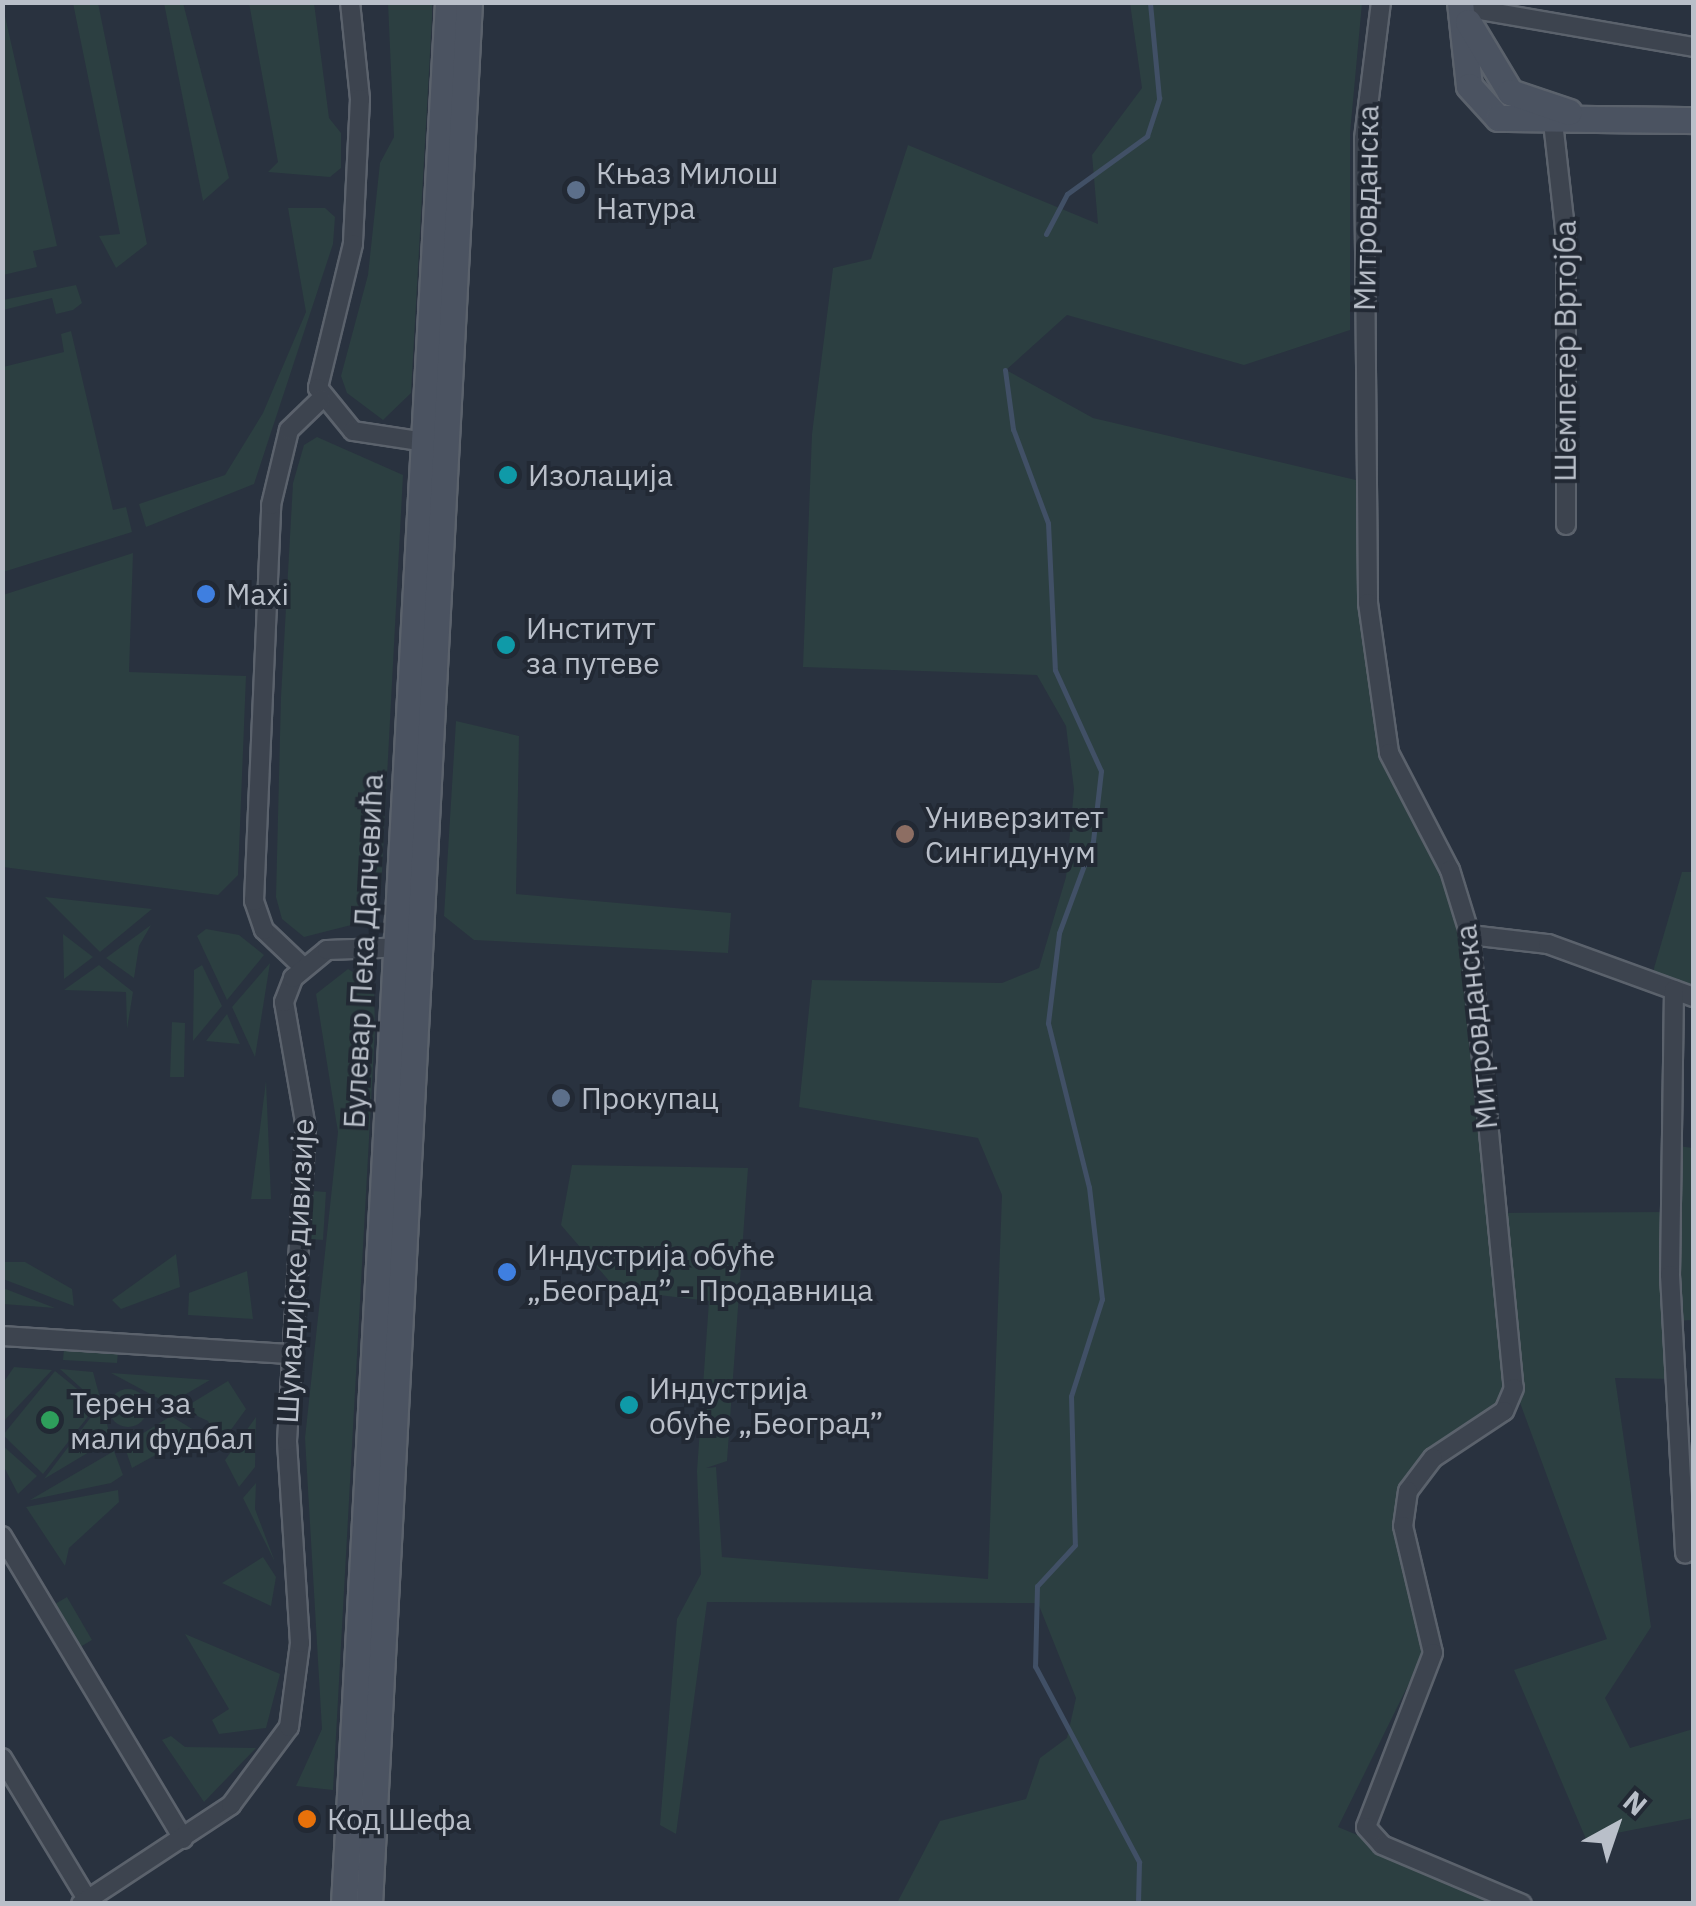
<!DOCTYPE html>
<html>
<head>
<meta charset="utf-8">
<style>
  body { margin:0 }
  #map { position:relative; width:1696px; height:1906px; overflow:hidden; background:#29323f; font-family:"IBM Plex Sans",sans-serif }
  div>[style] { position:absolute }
  .green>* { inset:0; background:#2c3f41 }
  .round { border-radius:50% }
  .stream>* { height:5px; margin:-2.5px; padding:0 2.5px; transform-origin:2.5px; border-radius:2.5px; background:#415066 }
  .roads { filter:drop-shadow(2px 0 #5b626c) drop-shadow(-2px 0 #5b626c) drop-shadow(0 2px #5b626c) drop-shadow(0 -2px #5b626c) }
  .street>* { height:18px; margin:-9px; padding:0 9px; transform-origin:9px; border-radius:9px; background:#3d444f }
  .secondary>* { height:25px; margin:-12.5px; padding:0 12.5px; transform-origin:12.5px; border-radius:12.5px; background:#4b5361 }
  .dots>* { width:28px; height:28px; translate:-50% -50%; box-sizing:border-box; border:5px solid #222934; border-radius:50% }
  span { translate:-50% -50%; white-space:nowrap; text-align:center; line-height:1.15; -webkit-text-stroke:8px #222934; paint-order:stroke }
  .poi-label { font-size:30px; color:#b9bfc9 }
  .left { translate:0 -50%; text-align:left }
  .street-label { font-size:30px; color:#b9bfc9 }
  .frame { position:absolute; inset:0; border:5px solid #b9bfc9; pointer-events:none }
  .north { position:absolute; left:1566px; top:1776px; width:100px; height:100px; -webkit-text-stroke:8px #222934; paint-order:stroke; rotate:40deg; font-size:28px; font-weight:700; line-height:40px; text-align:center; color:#b9bfc9 }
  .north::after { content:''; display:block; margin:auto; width:35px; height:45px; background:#b9bfc9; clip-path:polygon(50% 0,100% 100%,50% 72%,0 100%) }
</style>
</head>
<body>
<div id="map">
  <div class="green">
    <div style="clip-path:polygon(2px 3px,57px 246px,33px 251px,37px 267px,3px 275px)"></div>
    <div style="clip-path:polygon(73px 3px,98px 3px,147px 244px,116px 268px,99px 236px,120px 234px)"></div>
    <div style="clip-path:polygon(164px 3px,183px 3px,229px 178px,203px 201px)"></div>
    <div style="clip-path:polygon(249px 3px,314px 3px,329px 118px,341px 133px,341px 168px,330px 177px,268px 172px,278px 162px)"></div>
    <div style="clip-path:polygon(388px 3px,432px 3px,432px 17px,411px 393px,383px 420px,347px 393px,341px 376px,368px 275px,380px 163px,394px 137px)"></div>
    <div style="clip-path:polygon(1130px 3px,1362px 3px,1350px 133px,1350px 330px,1244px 365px,1067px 315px,1006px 370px,1093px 418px,1360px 481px,1379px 711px,1459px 892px,1496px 1213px,1670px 1212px,1670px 1145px,1693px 1148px,1693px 1320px,1671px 1321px,1675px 1379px,1615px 1378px,1651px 1627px,1605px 1698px,1630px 1748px,1693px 1729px,1693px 1818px,1586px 1839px,1514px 1670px,1607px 1639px,1515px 1389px,1408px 1491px,1422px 1657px,1338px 1827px,1522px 1903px,897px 1903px,940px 1821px,1026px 1799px,1040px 1758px,1067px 1738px,1076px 1698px,1038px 1603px,707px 1602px,676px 1834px,660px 1825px,677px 1619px,701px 1574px,697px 1471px,709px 1301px,617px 1290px,561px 1225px,572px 1165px,748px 1168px,727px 1461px,706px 1468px,716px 1467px,722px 1557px,988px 1579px,1002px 1195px,978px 1138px,799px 1107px,812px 980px,1002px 983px,1039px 968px,1066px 877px,1074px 789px,1066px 726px,1037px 675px,803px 667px,812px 434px,833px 268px,871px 259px,908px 145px,1098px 224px,1092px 155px,1142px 88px)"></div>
    <div style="clip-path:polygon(288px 208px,325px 208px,335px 217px,333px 244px,254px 484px,146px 527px,139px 504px,225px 475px,263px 413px,306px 312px)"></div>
    <div style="clip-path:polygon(76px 285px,82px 303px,73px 310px,56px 314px,52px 298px,3px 310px,3px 300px)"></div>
    <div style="clip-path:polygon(71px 331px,113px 510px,126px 507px,132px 532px,3px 572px,3px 367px,64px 352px,61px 334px)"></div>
    <div style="clip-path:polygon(317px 437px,403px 475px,381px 890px,363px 922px,304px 937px,282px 919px,276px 897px,281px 697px,293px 483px,304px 445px)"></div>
    <div style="clip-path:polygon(133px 553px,129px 672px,246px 676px,238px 875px,218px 895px,3px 867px,3px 595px)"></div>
    <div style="clip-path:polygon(456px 721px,519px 736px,516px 894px,731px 913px,728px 953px,474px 940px,444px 916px)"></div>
    <div style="clip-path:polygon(1682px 872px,1693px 872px,1693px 997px,1650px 982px)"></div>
    <div style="clip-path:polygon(45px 897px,152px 909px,100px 952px)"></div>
    <div style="clip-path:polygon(151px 925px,139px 946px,134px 978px,106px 958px)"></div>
    <div style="clip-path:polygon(206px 929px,239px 935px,264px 955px,227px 1000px,197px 936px)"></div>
    <div style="clip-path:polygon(63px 934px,93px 957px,64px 979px)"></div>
    <div style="clip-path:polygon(270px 963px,255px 1057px,232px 1007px)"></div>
    <div style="clip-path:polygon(99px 965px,133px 992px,127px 1029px,126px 992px,64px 990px)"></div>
    <div style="clip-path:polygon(202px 965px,222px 1006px,193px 1041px,194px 970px)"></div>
    <div style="clip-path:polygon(348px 969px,374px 985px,375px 1030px,333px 1790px,296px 1786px,322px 1729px,305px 1438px,338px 1132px,316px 994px)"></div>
    <div style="clip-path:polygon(227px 1014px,240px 1044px,206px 1041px)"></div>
    <div style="clip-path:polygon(172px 1022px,185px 1023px,184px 1077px,170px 1077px)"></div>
    <div style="clip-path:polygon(266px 1081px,271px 1199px,251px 1199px)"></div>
    <div style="clip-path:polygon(313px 1191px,326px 1192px,323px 1240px,310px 1239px)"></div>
    <div style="clip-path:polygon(176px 1254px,180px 1287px,121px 1309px,112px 1300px)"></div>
    <div style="clip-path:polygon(3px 1262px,25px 1262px,72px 1289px,74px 1306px,3px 1279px)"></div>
    <div style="clip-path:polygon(247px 1271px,253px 1319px,188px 1315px,189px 1293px)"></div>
    <div style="clip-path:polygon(3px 1288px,55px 1308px,3px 1304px)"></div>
    <div style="clip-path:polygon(64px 1348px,118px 1352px,117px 1363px,63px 1360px)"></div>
    <div style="clip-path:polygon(14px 1367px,52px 1370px,3px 1422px,3px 1383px)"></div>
    <div style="clip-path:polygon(60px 1369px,93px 1372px,111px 1439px,44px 1479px,100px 1405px)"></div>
    <div style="clip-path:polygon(55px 1371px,97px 1405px,43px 1474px,3px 1435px)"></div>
    <div style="clip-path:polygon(111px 1373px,210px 1380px,169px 1404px)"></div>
    <div style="clip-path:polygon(228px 1381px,246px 1409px,220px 1445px,208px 1421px,182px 1409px)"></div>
    <div class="round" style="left:109px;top:1389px;width:38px;height:38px"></div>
    <div style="clip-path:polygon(171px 1416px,197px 1432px,132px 1468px,124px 1445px)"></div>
    <div style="clip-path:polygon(256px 1417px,255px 1467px,239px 1487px,225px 1460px)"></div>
    <div style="clip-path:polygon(2px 1445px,37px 1476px,18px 1494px,3px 1465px)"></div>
    <div style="clip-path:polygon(114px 1451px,123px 1475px,111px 1483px,30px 1500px)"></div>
    <div style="clip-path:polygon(256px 1483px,255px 1509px,275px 1562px,243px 1498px)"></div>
    <div style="clip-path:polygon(118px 1490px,119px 1502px,69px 1548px,65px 1566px,26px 1507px)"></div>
    <div style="clip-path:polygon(263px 1557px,276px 1577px,271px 1606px,222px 1583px)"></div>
    <div style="clip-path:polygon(67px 1597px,92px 1640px,80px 1647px,55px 1604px)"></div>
    <div style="clip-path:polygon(185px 1634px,280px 1674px,266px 1728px,219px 1734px,212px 1720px,229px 1709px)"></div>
    <div style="clip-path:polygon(171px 1736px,185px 1747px,256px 1748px,204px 1802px,162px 1740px)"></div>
  </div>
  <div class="stream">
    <div style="left:1046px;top:234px;width:45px;rotate:-62.3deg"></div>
    <div style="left:1067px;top:194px;width:99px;rotate:-35.9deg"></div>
    <div style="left:1147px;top:136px;width:40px;rotate:-72deg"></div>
    <div style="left:1159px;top:98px;width:96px;rotate:-95.4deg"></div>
    <div style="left:1005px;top:370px;width:60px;rotate:82.3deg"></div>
    <div style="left:1013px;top:429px;width:100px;rotate:69.6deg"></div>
    <div style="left:1048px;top:523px;width:147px;rotate:87.3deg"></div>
    <div style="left:1055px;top:670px;width:111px;rotate:65.5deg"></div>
    <div style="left:1101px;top:771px;width:70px;rotate:96.5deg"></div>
    <div style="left:1093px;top:841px;width:98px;rotate:110.3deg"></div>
    <div style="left:1059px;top:933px;width:91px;rotate:97deg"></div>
    <div style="left:1048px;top:1023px;width:169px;rotate:76deg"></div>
    <div style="left:1089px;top:1187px;width:113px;rotate:83.4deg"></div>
    <div style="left:1102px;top:1299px;width:102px;rotate:107.7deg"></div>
    <div style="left:1071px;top:1396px;width:149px;rotate:88.5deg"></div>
    <div style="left:1075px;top:1545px;width:56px;rotate:132.8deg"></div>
    <div style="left:1037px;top:1586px;width:80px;rotate:91.4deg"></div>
    <div style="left:1035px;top:1666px;width:222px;rotate:62deg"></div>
    <div style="left:1139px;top:1862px;width:42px;rotate:91.4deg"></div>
  </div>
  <div class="roads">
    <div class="street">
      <div style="left:350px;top:2px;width:98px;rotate:84.1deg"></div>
      <div style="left:360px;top:99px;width:145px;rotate:92.8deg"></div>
      <div style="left:353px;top:244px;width:148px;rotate:103.7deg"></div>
      <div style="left:318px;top:388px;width:55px;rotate:50.9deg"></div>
      <div style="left:353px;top:431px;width:80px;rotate:8.6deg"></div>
      <div style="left:1381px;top:2px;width:138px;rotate:97.1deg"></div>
      <div style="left:1364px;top:139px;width:464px;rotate:89.5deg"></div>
      <div style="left:1368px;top:603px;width:151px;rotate:82deg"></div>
      <div style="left:1389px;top:753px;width:132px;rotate:62.5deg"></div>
      <div style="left:1450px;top:870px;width:68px;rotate:72.9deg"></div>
      <div style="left:1470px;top:935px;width:455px;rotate:84.5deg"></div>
      <div style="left:1514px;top:1388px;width:25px;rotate:113deg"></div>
      <div style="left:1504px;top:1411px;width:85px;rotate:146.5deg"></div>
      <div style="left:1433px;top:1458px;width:41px;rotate:127.1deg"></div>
      <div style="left:1408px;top:1491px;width:35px;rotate:98deg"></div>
      <div style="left:1403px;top:1526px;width:130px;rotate:76.7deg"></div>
      <div style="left:1433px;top:1653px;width:186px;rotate:111.1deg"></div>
      <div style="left:1366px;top:1827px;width:24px;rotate:48deg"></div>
      <div style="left:1382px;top:1845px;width:152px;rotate:22.9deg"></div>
      <div style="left:1462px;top:7px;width:235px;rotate:9.8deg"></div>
      <div style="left:1553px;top:122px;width:117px;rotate:83.6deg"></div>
      <div style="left:1566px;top:238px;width:287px;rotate:90deg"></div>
      <div style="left:1470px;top:935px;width:79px;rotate:6.6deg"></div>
      <div style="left:1548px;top:944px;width:155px;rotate:20deg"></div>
      <div style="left:303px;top:967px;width:54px;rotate:-136.5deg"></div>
      <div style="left:264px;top:930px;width:31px;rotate:-109deg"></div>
      <div style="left:254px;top:901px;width:396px;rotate:-87.5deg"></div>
      <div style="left:271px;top:505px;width:77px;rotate:-76.5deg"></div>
      <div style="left:289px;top:430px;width:45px;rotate:-44.1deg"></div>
      <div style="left:1674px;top:990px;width:285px;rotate:90.8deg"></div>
      <div style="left:1670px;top:1275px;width:279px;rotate:86.9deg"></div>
      <div style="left:2px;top:1336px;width:290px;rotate:3.6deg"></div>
      <div style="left:2px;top:1536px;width:353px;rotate:59.1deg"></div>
      <div style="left:2px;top:1758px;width:165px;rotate:58.9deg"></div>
      <div style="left:81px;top:1904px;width:180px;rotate:-33.4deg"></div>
      <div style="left:231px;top:1805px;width:97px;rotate:-53.4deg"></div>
      <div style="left:289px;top:1727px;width:85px;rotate:-82.5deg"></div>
      <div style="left:300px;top:1643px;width:202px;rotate:-93.7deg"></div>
      <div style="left:287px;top:1441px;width:314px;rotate:-86.5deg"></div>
      <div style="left:306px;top:1128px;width:128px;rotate:-99.9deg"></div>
      <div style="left:284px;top:1002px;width:26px;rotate:-69deg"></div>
      <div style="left:293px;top:978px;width:44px;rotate:-39.5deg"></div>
      <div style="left:327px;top:950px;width:81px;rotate:-2.1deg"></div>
    </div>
    <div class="secondary">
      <div style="left:1460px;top:2px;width:84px;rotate:83.9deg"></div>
      <div style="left:1469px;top:86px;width:43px;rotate:47.8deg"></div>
      <div style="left:1498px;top:118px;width:196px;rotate:0.6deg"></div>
      <div style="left:1468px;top:22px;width:82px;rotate:59deg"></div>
      <div style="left:1510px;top:92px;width:62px;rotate:18.7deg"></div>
      <div style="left:344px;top:1904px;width:1905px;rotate:-86.87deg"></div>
      <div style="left:369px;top:1904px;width:1905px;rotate:-86.99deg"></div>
    </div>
  </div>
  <div class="dots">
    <div style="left:576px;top:190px;background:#5c6f8a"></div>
    <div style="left:508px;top:475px;background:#0f9aa8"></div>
    <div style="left:206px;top:594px;background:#3f7fe0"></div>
    <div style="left:506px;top:645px;background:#0f9aa8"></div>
    <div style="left:905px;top:834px;background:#8d6e63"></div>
    <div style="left:561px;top:1098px;background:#5c6f8a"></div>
    <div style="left:507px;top:1272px;background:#3f7fe0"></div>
    <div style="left:629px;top:1405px;background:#0f9aa8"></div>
    <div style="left:50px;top:1420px;background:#2e9e5b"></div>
    <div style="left:307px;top:1819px;background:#e8710a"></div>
  </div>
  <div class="poi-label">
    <span class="left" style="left:596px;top:190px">Књаз Милош<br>Натура</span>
    <span class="left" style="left:528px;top:475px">Изолација</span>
    <span class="left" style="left:226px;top:594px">Maxi</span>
    <span class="left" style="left:526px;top:645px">Институт<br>за путеве</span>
    <span class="left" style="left:925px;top:834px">Универзитет<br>Сингидунум</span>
    <span class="left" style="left:581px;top:1098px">Прокупац</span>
    <span class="left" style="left:527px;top:1272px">Индустрија обуће<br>„Београд” - Продавница</span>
    <span class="left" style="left:649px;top:1405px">Индустрија<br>обуће „Београд”</span>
    <span class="left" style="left:70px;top:1420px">Терен за<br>мали фудбал</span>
    <span class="left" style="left:327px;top:1819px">Код Шефа</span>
  </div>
  <div class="street-label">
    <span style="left:1366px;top:208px;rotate:-89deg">Митровданска</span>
    <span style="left:1565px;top:351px;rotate:-90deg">Шемпетер Вртојба</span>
    <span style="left:363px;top:951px;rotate:-87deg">Булевар Пека Дапчевића</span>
    <span style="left:1476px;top:1027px;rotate:-96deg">Митровданска</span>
    <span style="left:295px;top:1271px;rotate:-87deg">Шумадијске дивизије</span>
  </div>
  <div class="frame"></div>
  <div class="north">N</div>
</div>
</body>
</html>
